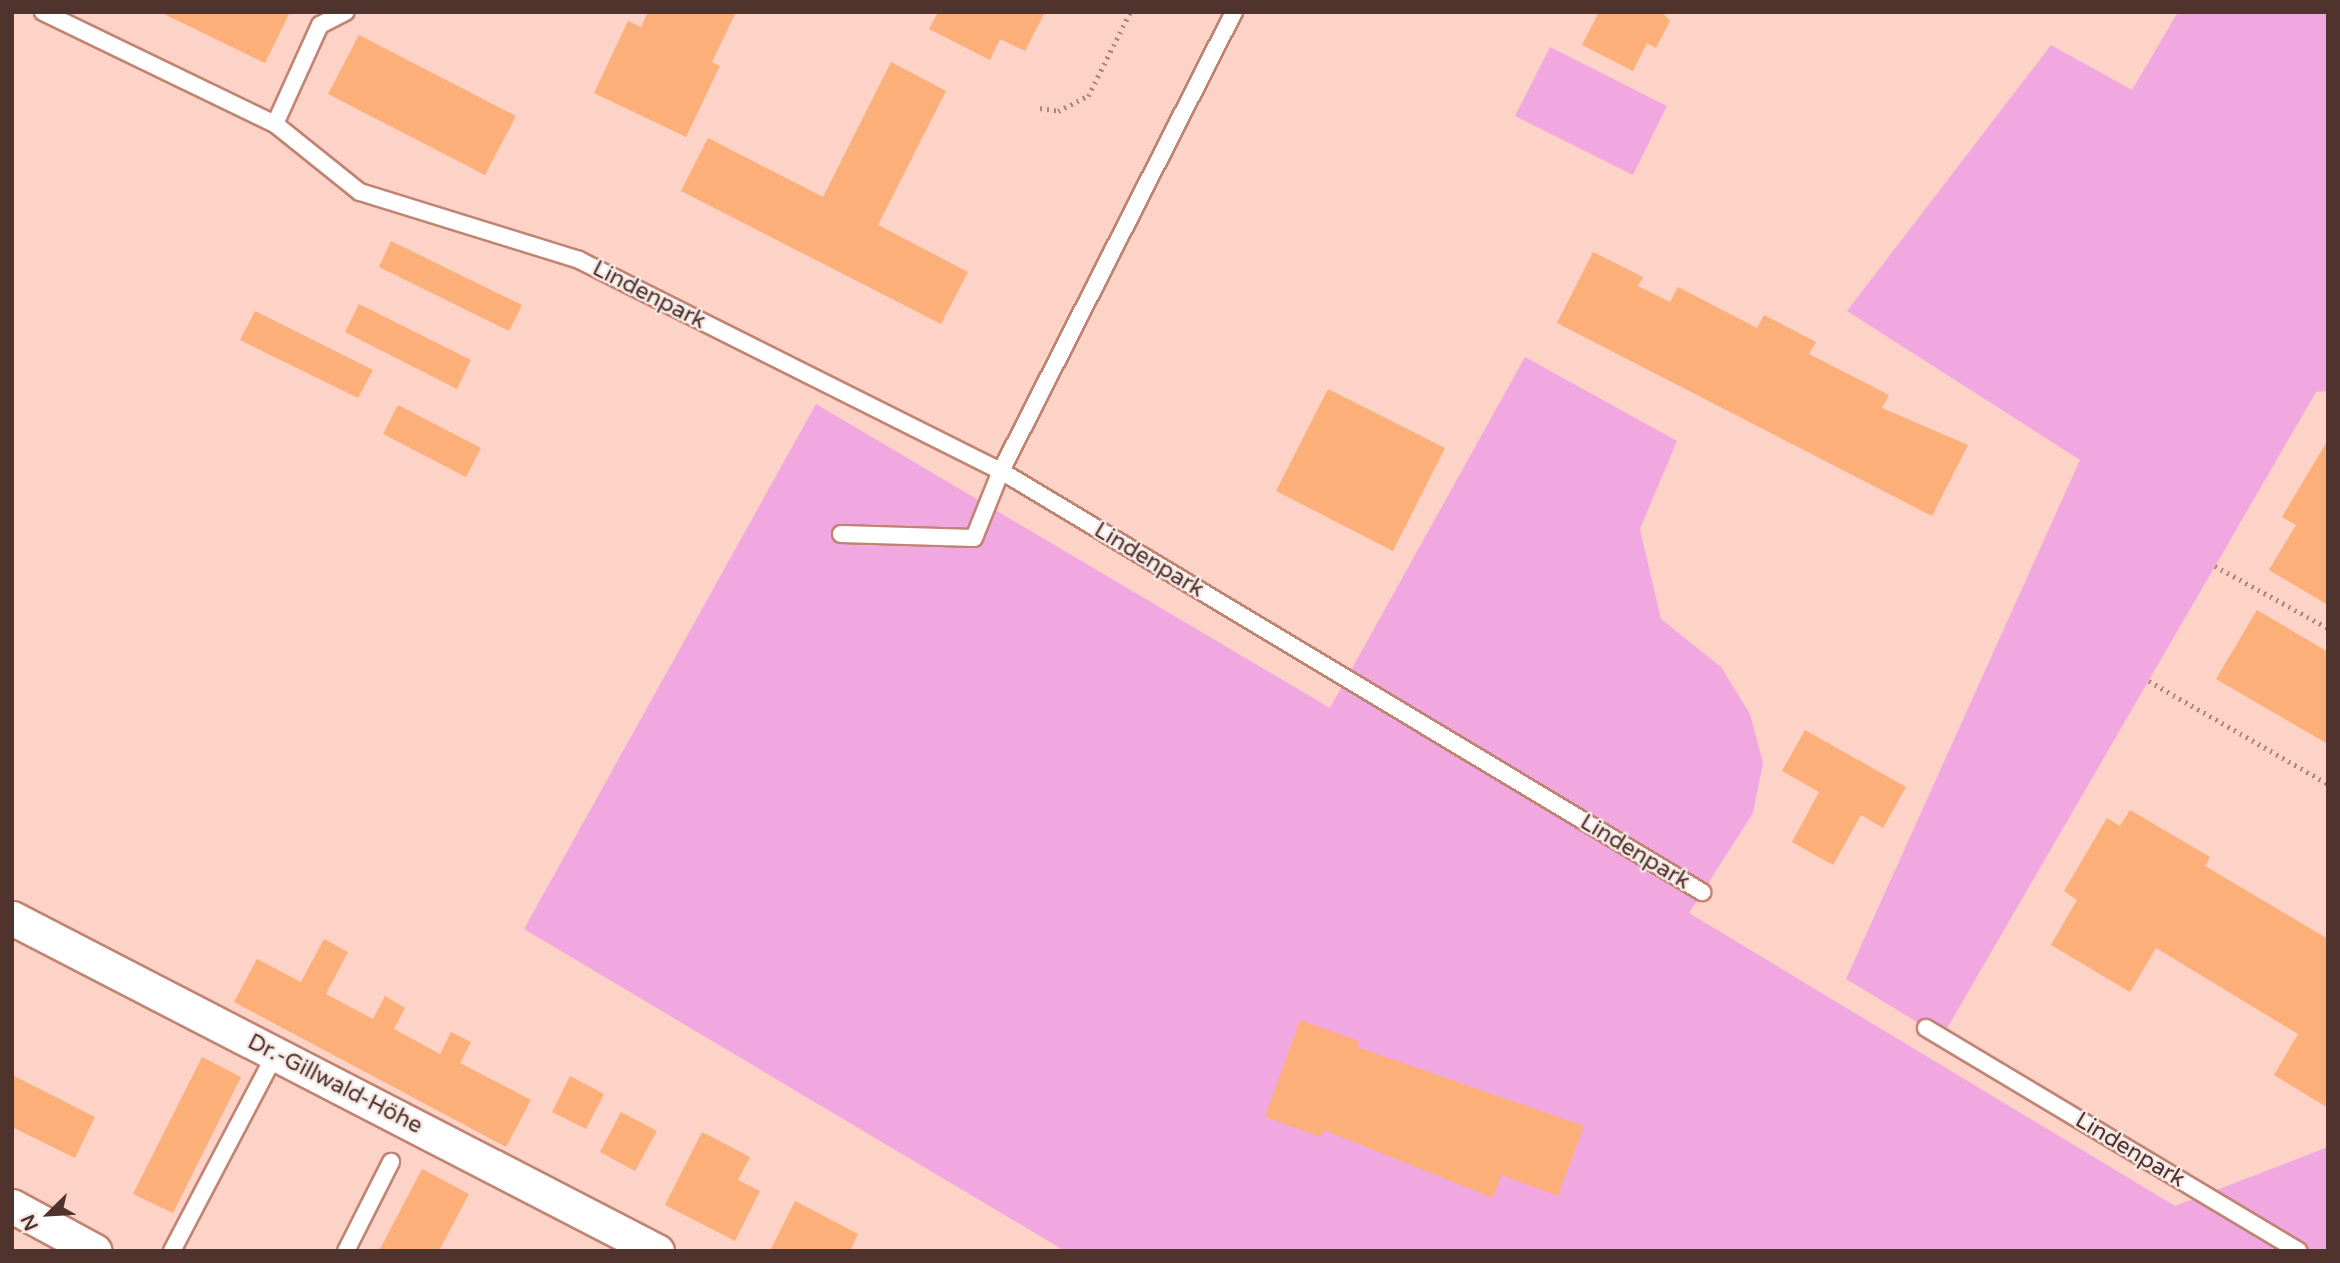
<!DOCTYPE html>
<html>
<head>
<meta charset="utf-8">
<style>
  body { margin:0 }
  #map { position:relative; width:2340px; height:1263px; overflow:hidden; background:#fdd3c8; font-family:"Varela Round",sans-serif }
  div>[style] { position:absolute }
  .green>* { inset:0; background:#f1a8e0 }
  .building>* { inset:0; background:#fdaf79 }
  .path>* { height:4.5px; margin-top:-2.25px; transform-origin:0; background:repeating-linear-gradient(90deg,#aa867d 0 2px,transparent 0 7px) }
  .roads { filter:drop-shadow(2px 0 #c38373) drop-shadow(-2px 0 #c38373) drop-shadow(0 2px #c38373) drop-shadow(0 -2px #c38373) }
  .service>* { height:16px; margin:-8px; padding:0 8px; transform-origin:8px; border-radius:8px; background:#fff }
  .minor>* { height:33px; margin:-16.5px; padding:0 16.5px; transform-origin:16.5px; border-radius:16.5px; background:#fff }
  span { translate:-50% -50%; white-space:nowrap; text-align:center; line-height:1.15; -webkit-text-stroke:5px #f6e8e4; paint-order:stroke }
  .street-label { font-size:23px; color:#4f332c }
  .frame { position:absolute; inset:0; border:14px solid #4f332c; pointer-events:none }
  .north { position:absolute; left:14px; top:1179px; width:70px; height:70px; -webkit-text-stroke:5px #f6e8e4; paint-order:stroke; rotate:246deg; font-size:19px; font-weight:700; line-height:28px; text-align:center; color:#4f332c }
  .north::after { content:''; display:block; margin:auto; width:24px; height:32px; background:#4f332c; clip-path:polygon(50% 0,100% 100%,50% 72%,0 100%) }
</style>
</head>
<body>
<div id="map">
  <div class="green">
    <div style="clip-path:polygon(2178px 12px,2328px 12px,2328px 391px,2316px 392px,1942px 1037px,1846px 979px,2080px 460px,1847px 311px,2051px 45px,2132px 90px)"></div>
    <div style="clip-path:polygon(1550px 47px,1667px 106px,1633px 175px,1515px 116px)"></div>
    <div style="clip-path:polygon(1525px 357px,1677px 441px,1640px 529px,1661px 619px,1721px 667px,1750px 714px,1763px 763px,1753px 813px,1689px 913px,2175px 1206px,2328px 1147px,2328px 1251px,1065px 1251px,524px 929px,816px 404px,1330px 708px)"></div>
  </div>
  <div class="building">
    <div style="clip-path:polygon(160px 12px,290px 12px,265px 63px)"></div>
    <div style="clip-path:polygon(648px 12px,736px 12px,712px 62px,720px 66px,686px 137px,594px 93px,628px 21px,641px 27px)"></div>
    <div style="clip-path:polygon(938px 12px,1045px 12px,1025px 51px,1000px 39px,990px 60px,929px 29px)"></div>
    <div style="clip-path:polygon(1599px 12px,1662px 12px,1670px 21px,1656px 48px,1647px 43px,1633px 71px,1582px 45px)"></div>
    <div style="clip-path:polygon(359px 35px,516px 116px,485px 175px,328px 94px)"></div>
    <div style="clip-path:polygon(891px 62px,946px 91px,878px 225px,968px 272px,941px 324px,681px 191px,708px 138px,823px 197px)"></div>
    <div style="clip-path:polygon(391px 241px,522px 305px,509px 331px,379px 267px)"></div>
    <div style="clip-path:polygon(1593px 252px,1643px 277px,1638px 286px,1670px 302px,1678px 287px,1757px 328px,1764px 315px,1816px 342px,1809px 354px,1889px 395px,1882px 408px,1968px 445px,1932px 516px,1557px 323px)"></div>
    <div style="clip-path:polygon(359px 304px,471px 360px,457px 389px,345px 332px)"></div>
    <div style="clip-path:polygon(255px 311px,373px 370px,358px 398px,240px 340px)"></div>
    <div style="clip-path:polygon(1328px 389px,1445px 448px,1393px 551px,1276px 491px)"></div>
    <div style="clip-path:polygon(398px 405px,481px 448px,466px 477px,383px 434px)"></div>
    <div style="clip-path:polygon(2326px 443px,2328px 444px,2328px 605px,2269px 570px,2296px 525px,2282px 517px)"></div>
    <div style="clip-path:polygon(2257px 610px,2328px 652px,2328px 744px,2216px 679px)"></div>
    <div style="clip-path:polygon(1805px 730px,1906px 787px,1883px 828px,1861px 815px,1833px 865px,1792px 842px,1819px 792px,1782px 771px)"></div>
    <div style="clip-path:polygon(2130px 810px,2210px 857px,2205px 866px,2328px 939px,2328px 1108px,2274px 1075px,2298px 1034px,2156px 948px,2130px 992px,2051px 945px,2077px 900px,2064px 891px,2107px 818px,2120px 826px)"></div>
    <div style="clip-path:polygon(324px 939px,348px 952px,326px 994px,373px 1019px,385px 996px,405px 1008px,394px 1029px,440px 1054px,451px 1032px,471px 1042px,460px 1063px,531px 1100px,506px 1147px,234px 1002px,257px 959px,301px 982px)"></div>
    <div style="clip-path:polygon(1300px 1020px,1359px 1041px,1357px 1047px,1584px 1126px,1558px 1196px,1501px 1175px,1493px 1198px,1324px 1130px,1321px 1137px,1265px 1117px)"></div>
    <div style="clip-path:polygon(202px 1057px,241px 1077px,173px 1213px,133px 1194px)"></div>
    <div style="clip-path:polygon(12px 1075px,95px 1117px,75px 1158px,12px 1127px)"></div>
    <div style="clip-path:polygon(570px 1076px,604px 1094px,586px 1129px,552px 1112px)"></div>
    <div style="clip-path:polygon(621px 1112px,657px 1131px,635px 1171px,600px 1152px)"></div>
    <div style="clip-path:polygon(702px 1132px,750px 1157px,738px 1180px,760px 1191px,735px 1241px,665px 1205px)"></div>
    <div style="clip-path:polygon(422px 1169px,469px 1194px,439px 1251px,379px 1251px)"></div>
    <div style="clip-path:polygon(795px 1201px,858px 1234px,850px 1251px,770px 1251px)"></div>
  </div>
  <div class="path">
    <div style="left:1040px;top:108px;width:18px;rotate:9deg"></div>
    <div style="left:1058px;top:111px;width:34px;rotate:-27deg"></div>
    <div style="left:1088px;top:96px;width:94px;rotate:-63.4deg"></div>
    <div style="left:2215px;top:566px;width:129px;rotate:28.8deg"></div>
    <div style="left:2149px;top:681px;width:207px;rotate:29.9deg"></div>
  </div>
  <div class="roads">
    <div class="service">
      <div style="left:43px;top:12px;width:258px;rotate:25.8deg"></div>
      <div style="left:275px;top:124px;width:109px;rotate:38.7deg"></div>
      <div style="left:360px;top:192px;width:229px;rotate:17.2deg"></div>
      <div style="left:579px;top:260px;width:472px;rotate:26.6deg"></div>
      <div style="left:1001px;top:471px;width:818px;rotate:30.99deg"></div>
      <div style="left:275px;top:124px;width:109px;rotate:-65.6deg"></div>
      <div style="left:320px;top:25px;width:29px;rotate:-27deg"></div>
      <div style="left:841px;top:534px;width:133px;rotate:1.7deg"></div>
      <div style="left:974px;top:538px;width:72px;rotate:-68.1deg"></div>
      <div style="left:1001px;top:471px;width:515px;rotate:-63.09deg"></div>
      <div style="left:1926px;top:1028px;width:434px;rotate:30.9deg"></div>
      <div style="left:172px;top:1251px;width:224px;rotate:-62.3deg"></div>
      <div style="left:346px;top:1251px;width:100px;rotate:-63.2deg"></div>
    </div>
    <div class="minor">
      <div style="left:12px;top:918px;width:726px;rotate:27.31deg"></div>
      <div style="left:12px;top:1206px;width:94px;rotate:28.5deg"></div>
    </div>
  </div>
  <div class="street-label">
    <span style="left:649px;top:295px;rotate:27deg">Lindenpark</span>
    <span style="left:1149px;top:560px;rotate:31deg">Lindenpark</span>
    <span style="left:1635px;top:852px;rotate:31deg">Lindenpark</span>
    <span style="left:335px;top:1084px;rotate:27deg">Dr.-Gillwald-Höhe</span>
    <span style="left:2130px;top:1150px;rotate:31deg">Lindenpark</span>
  </div>
  <div class="frame"></div>
  <div class="north">N</div>
</div>
</body>
</html>
